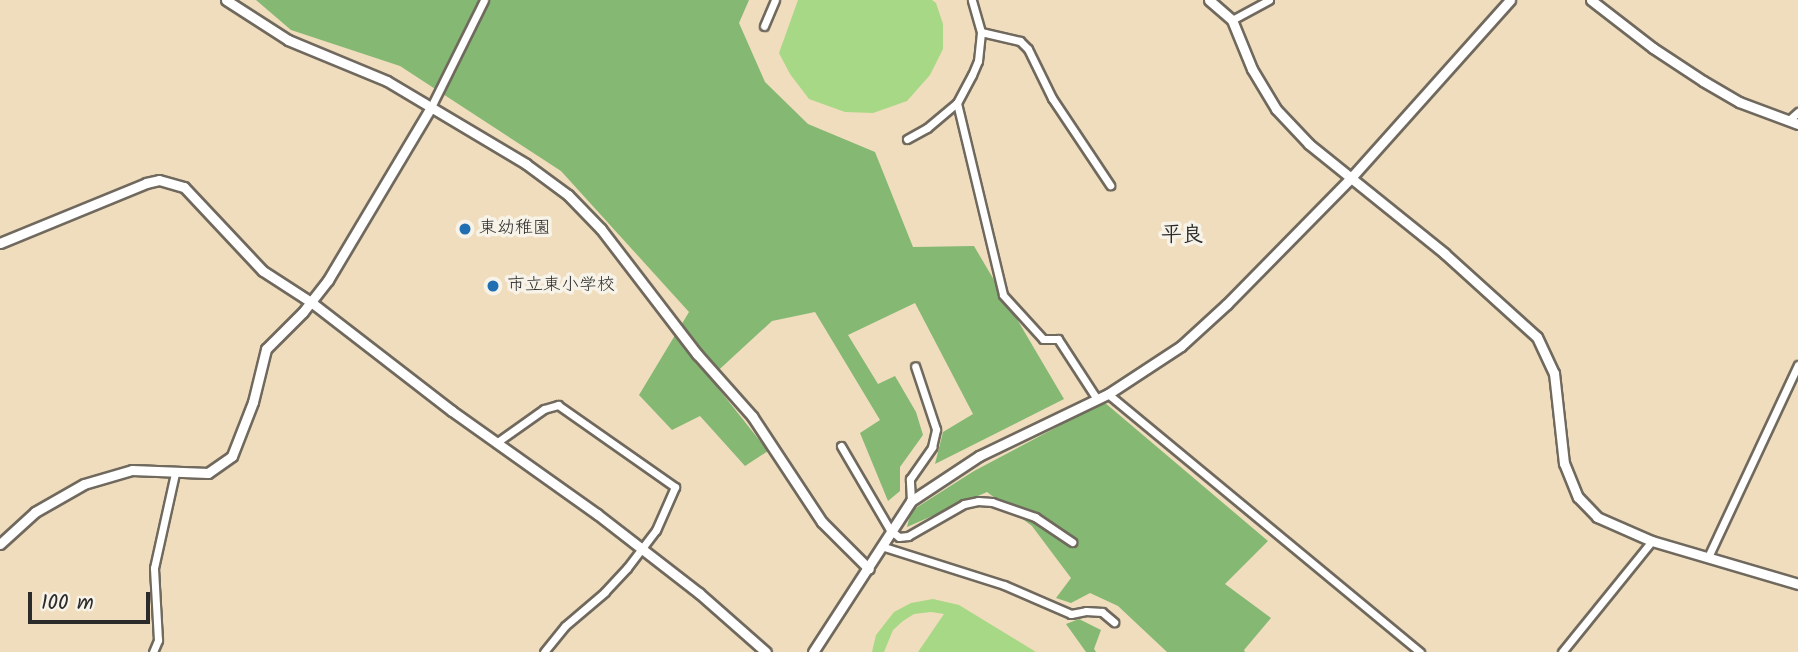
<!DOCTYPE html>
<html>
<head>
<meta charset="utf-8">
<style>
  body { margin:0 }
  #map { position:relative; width:1798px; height:652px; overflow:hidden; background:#f0ddbd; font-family:Kalam,"Klee One",sans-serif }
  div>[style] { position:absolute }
  .green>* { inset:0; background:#a6d886 }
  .forest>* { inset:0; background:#84b873 }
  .roads { filter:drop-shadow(2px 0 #70695e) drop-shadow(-2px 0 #70695e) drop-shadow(0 2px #70695e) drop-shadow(0 -2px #70695e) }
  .minor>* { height:7px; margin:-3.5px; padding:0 3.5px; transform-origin:3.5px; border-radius:3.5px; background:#fff }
  .tertiary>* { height:9px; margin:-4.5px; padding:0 4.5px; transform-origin:4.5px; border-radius:4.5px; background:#fff }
  .dots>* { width:19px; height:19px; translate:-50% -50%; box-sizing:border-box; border:4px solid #f7f3e8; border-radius:50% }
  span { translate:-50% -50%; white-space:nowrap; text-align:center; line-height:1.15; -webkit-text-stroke:7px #f7f3e8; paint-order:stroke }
  .poi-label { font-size:18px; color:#2b2b2b }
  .left { translate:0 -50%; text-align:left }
  .quarter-label { font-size:21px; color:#2b2b2b; font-weight:700 }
  .scale { position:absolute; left:28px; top:592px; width:122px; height:32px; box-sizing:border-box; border:4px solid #2b2b2b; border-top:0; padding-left:9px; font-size:21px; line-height:24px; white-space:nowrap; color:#2b2b2b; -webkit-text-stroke:5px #f7f3e8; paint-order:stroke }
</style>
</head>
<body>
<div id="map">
  <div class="green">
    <div style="clip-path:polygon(798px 0,932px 0,936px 3px,943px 24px,943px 49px,930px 75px,907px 101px,873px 113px,845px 112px,809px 99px,790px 74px,779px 53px)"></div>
    <div style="clip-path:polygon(933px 599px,959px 605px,1036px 652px,918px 652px,944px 614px,931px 612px,914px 614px,903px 621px,893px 630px,884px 652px,872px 652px,876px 635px,894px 612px,911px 603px)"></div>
  </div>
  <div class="forest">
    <div style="clip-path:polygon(256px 0,749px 0,739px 23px,765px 82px,808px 124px,875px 152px,913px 247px,974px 246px,1064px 399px,935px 464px,943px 432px,973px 414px,915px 303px,848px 335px,878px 384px,895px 376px,916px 412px,923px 435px,900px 467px,900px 491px,888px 501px,860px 433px,880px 420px,815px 312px,772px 321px,710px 378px,768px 451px,745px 466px,700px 416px,672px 430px,639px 395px,689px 312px,561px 171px,400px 66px,291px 30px)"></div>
    <div style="clip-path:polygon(1104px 402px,1268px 541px,1225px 584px,1271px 618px,1244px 650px,1245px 652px,1167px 652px,1118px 606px,1090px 593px,1071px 603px,1056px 598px,1071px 578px,1032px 526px,987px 492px,907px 527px,911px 511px,974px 471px)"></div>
    <div style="clip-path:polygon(1079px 619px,1101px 630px,1094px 649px,1096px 652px,1086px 652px,1066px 624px)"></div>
  </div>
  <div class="roads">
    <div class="minor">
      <div style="left:1232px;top:20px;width:42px;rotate:-28.4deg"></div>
      <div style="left:764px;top:26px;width:28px;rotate:-67deg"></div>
      <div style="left:981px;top:32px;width:40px;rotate:13deg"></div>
      <div style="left:1020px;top:41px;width:11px;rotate:45deg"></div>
      <div style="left:1028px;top:49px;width:55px;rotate:63.9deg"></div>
      <div style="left:1052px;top:98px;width:105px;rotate:56.3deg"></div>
      <div style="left:957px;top:103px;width:197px;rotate:76.5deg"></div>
      <div style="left:1003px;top:295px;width:59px;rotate:47.7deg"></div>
      <div style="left:1043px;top:339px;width:15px"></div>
      <div style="left:1058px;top:339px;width:72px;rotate:57deg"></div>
      <div style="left:431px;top:107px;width:119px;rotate:-63.6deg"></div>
      <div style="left:1790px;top:119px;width:11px;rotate:-41deg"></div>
      <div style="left:907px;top:139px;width:23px;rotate:-29deg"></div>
      <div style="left:927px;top:128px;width:39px;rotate:-40deg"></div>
      <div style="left:957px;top:103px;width:32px;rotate:-62deg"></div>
      <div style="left:972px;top:75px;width:15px;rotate:-67deg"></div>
      <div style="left:978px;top:61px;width:29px;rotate:-84deg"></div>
      <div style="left:981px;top:32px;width:33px;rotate:-106deg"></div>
      <div style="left:1108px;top:394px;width:405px;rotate:39.6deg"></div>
      <div style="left:496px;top:443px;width:59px;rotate:-35.3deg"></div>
      <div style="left:544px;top:409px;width:15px;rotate:-16deg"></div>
      <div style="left:558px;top:405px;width:143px;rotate:35deg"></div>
      <div style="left:675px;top:487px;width:47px;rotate:113.8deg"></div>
      <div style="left:656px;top:530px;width:48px;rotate:127.3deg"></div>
      <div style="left:627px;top:568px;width:33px;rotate:133deg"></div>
      <div style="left:605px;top:592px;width:52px;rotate:139.6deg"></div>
      <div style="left:565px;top:626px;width:33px;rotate:129deg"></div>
      <div style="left:841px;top:446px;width:97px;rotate:59.7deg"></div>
      <div style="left:890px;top:530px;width:11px;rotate:38deg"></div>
      <div style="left:899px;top:537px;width:9px;rotate:-6deg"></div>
      <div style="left:908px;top:536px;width:64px;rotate:-29.7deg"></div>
      <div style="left:964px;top:504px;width:14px;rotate:-12deg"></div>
      <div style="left:978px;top:501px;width:14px;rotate:4deg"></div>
      <div style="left:992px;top:502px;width:46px;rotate:19.2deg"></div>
      <div style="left:1035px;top:517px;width:45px;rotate:34deg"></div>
      <div style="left:911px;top:501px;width:22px;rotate:-93deg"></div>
      <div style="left:910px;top:479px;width:39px;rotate:-55deg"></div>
      <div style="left:932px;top:447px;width:18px;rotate:-77deg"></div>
      <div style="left:936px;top:429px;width:66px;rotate:-108.4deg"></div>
      <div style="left:881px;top:546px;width:129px;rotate:17.6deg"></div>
      <div style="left:1004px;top:585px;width:73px;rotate:23.4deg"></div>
      <div style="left:1071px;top:614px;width:15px;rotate:-11deg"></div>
      <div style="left:1086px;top:611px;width:16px;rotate:4deg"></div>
      <div style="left:1102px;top:612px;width:16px;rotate:40deg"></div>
      <div style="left:1708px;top:557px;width:212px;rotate:-64.9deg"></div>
      <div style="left:153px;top:652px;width:13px;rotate:-67deg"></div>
      <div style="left:158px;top:640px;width:72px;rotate:-93.2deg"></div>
      <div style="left:154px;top:568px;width:97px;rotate:-77.5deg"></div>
      <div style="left:1562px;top:652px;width:143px;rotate:-51deg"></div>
    </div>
    <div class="tertiary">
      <div style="left:226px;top:0;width:74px;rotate:32.8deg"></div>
      <div style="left:288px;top:40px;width:107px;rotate:22.5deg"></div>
      <div style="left:387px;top:81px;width:162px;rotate:30.8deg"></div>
      <div style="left:526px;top:164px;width:52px;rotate:36.4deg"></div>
      <div style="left:568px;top:195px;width:47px;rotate:45.9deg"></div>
      <div style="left:601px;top:229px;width:158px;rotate:52.5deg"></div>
      <div style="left:697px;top:354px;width:83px;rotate:48.4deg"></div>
      <div style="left:752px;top:416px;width:127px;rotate:56.6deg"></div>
      <div style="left:822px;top:522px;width:66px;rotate:45deg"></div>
      <div style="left:1209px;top:0;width:30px;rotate:41deg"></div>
      <div style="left:1232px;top:20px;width:53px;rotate:67.8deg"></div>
      <div style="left:1252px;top:69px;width:47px;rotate:59deg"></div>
      <div style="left:1276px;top:109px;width:48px;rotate:46.7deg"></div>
      <div style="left:1309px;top:144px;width:174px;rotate:38.9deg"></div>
      <div style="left:1444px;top:253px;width:125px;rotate:42.1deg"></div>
      <div style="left:1537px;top:337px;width:40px;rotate:65deg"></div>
      <div style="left:1554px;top:373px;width:91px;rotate:83.7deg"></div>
      <div style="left:1564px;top:463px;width:37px;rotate:68deg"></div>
      <div style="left:1578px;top:497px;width:28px;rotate:46deg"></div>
      <div style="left:1597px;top:517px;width:60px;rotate:23.6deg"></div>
      <div style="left:1652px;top:541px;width:152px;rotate:16.4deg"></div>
      <div style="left:1591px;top:0;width:78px;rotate:37.7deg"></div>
      <div style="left:1653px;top:48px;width:60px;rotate:33.4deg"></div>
      <div style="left:1703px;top:81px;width:42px;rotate:30.3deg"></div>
      <div style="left:1739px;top:102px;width:63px;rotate:20.4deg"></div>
      <div style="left:0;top:243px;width:158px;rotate:-22.3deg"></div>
      <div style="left:146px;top:183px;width:13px;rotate:-13deg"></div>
      <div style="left:159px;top:180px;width:26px;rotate:16deg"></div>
      <div style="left:184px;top:187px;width:115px;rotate:46.8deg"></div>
      <div style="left:263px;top:271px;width:57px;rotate:32.9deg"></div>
      <div style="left:311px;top:302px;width:178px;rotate:37.7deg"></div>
      <div style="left:452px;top:411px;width:178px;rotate:35.4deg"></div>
      <div style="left:597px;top:514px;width:129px;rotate:37.8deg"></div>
      <div style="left:699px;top:593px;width:89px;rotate:41.4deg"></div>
      <div style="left:0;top:544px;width:47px;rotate:-42.4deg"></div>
      <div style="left:35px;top:512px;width:56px;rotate:-29.7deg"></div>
      <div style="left:84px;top:484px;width:50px;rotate:-16.3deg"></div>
      <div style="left:132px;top:470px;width:76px;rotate:2.3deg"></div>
      <div style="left:208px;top:473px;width:29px;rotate:-35deg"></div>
      <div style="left:232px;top:456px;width:58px;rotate:-68.7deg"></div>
      <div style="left:253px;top:402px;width:55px;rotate:-76.2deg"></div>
      <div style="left:266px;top:349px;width:52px;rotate:-45deg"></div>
      <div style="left:303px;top:312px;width:41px;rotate:-52deg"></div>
      <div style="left:328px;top:280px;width:201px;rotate:-59.2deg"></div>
      <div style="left:813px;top:652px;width:180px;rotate:-57deg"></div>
      <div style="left:911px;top:501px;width:82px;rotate:-33.5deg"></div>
      <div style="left:979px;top:456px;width:143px;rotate:-25.7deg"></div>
      <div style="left:1108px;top:394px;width:87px;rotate:-33.3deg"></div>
      <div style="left:1181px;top:346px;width:62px;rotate:-42.4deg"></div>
      <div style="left:1227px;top:304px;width:175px;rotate:-45.5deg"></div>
      <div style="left:1350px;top:179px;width:240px;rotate:-48.2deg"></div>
    </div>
  </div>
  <div class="dots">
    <div style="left:465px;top:229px;background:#1f6fb2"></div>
    <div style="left:493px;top:286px;background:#1f6fb2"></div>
  </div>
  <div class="poi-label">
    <span class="left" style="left:479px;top:229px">東幼稚園</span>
    <span class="left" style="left:507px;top:286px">市立東小学校</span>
  </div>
  <div class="quarter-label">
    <span style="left:1182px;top:236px">平良</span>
  </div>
  <div class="scale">100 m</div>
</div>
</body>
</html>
